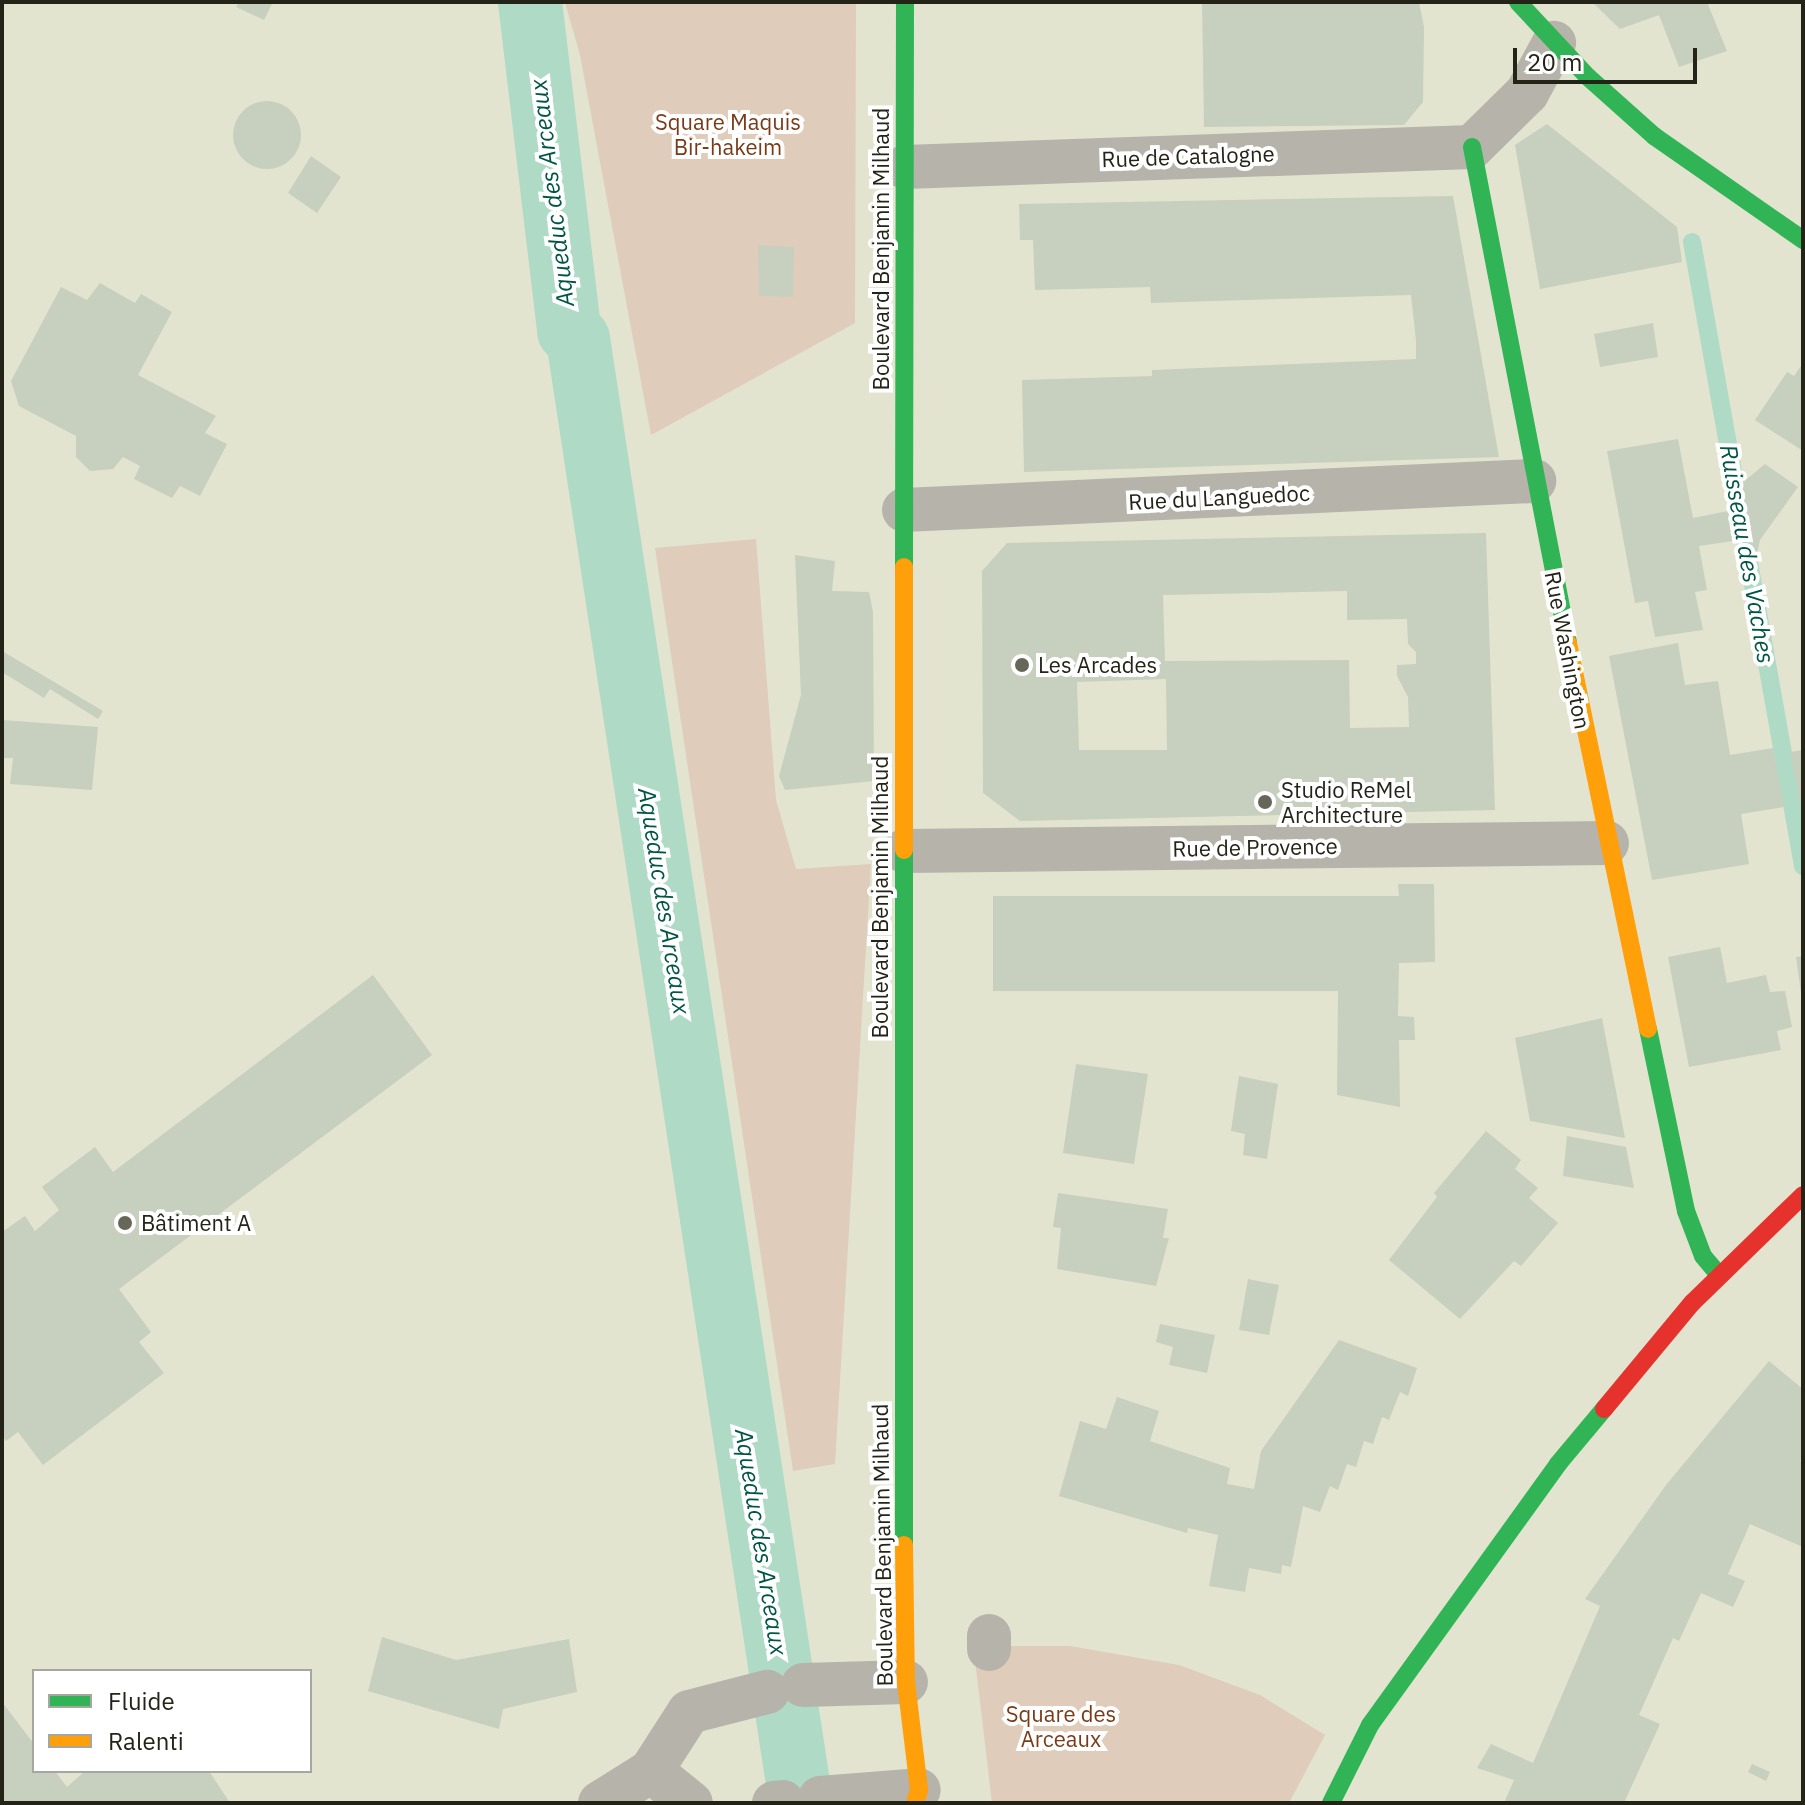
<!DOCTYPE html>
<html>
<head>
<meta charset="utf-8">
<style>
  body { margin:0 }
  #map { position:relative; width:1805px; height:1805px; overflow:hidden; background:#e2e4d0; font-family:"IBM Plex Sans",sans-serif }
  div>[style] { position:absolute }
  .green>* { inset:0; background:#dfccba }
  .stream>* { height:18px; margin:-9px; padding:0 9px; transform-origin:9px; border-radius:9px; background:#afdac6 }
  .canal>* { height:64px; margin:-32px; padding:0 32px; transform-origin:32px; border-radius:32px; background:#afdac6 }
  .building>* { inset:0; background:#c7cfbe }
  .round { border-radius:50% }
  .street>* { height:44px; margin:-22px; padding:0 22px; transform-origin:22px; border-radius:22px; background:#b6b3aa }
  .fast>* { height:18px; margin:-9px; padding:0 9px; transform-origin:9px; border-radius:9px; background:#30b455 }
  .slow>* { height:18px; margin:-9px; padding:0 9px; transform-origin:9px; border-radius:9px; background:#ff9f0a }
  .jam>* { height:18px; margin:-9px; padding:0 9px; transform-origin:9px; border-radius:9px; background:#e5322d }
  .dots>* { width:22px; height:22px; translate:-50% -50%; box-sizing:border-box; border:4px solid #fff; border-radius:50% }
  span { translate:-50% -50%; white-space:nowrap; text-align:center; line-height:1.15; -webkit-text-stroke:8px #fff; paint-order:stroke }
  .park-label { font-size:22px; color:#783b18 }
  .street-label { font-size:22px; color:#232417 }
  .poi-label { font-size:22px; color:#232417 }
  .left { translate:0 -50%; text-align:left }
  .water-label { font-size:24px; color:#054; font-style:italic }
  .frame { position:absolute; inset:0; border:4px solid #232417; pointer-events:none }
  .legend { position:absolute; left:32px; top:1669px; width:280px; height:104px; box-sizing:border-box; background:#fff; border:2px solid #a7a7a2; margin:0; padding:10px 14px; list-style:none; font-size:24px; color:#232417 }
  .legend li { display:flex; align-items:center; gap:16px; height:40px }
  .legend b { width:40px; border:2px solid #a7a7a2 }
  .scale { position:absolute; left:1513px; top:48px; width:184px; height:36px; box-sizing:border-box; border:4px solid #232417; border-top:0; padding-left:10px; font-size:24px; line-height:28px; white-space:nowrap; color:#232417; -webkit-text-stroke:6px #fff; paint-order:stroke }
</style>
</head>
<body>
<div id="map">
  <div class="green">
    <div style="clip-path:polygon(565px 2px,856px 2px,855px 323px,651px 435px,580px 55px)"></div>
    <div style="clip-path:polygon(756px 539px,776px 800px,796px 869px,871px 864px,835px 1464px,793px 1471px,655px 548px)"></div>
    <div style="clip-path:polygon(1001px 1646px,1070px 1646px,1179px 1665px,1260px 1695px,1325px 1735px,1289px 1803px,992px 1803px,975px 1660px)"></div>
  </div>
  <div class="stream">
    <div style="left:1692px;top:242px;width:634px;rotate:79.91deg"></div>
  </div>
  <div class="canal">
    <div style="left:530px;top:2px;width:331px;rotate:83.2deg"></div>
    <div style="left:569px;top:331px;width:12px;rotate:42deg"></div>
    <div style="left:578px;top:339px;width:1481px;rotate:81.34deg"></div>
  </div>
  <div class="building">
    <div style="clip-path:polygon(239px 2px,273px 2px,264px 20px,236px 7px)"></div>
    <div style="clip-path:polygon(1202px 2px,1419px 2px,1424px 27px,1423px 102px,1404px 125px,1204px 127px)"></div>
    <div style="clip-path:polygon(1592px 2px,1707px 2px,1727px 51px,1679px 67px,1659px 15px,1620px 29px)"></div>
    <div class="round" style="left:233px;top:101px;width:68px;height:68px"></div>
    <div style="clip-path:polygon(1547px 124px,1677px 227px,1682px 262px,1540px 289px,1515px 145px)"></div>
    <div style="clip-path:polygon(311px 156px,341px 177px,317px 213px,288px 193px)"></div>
    <div style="clip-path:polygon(1453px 196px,1499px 457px,1024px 472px,1022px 380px,1152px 376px,1152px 370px,1416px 359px,1416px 341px,1411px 295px,1151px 303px,1150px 287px,1035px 290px,1033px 240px,1020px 240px,1019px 204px)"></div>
    <div style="clip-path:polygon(758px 245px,794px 247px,793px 297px,759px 296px)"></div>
    <div style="clip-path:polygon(100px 283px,135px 303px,141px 294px,172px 312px,138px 375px,216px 416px,205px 433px,227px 444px,200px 496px,180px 486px,172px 498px,134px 479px,140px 466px,123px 457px,113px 469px,90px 471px,76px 457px,76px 436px,19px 406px,11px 381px,61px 287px,87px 300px)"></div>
    <div style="clip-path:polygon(1653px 323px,1658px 357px,1600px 367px,1594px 334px)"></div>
    <div style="clip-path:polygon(1803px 363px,1803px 451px,1755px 420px,1787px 372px,1794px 376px)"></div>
    <div style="clip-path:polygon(1678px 439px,1693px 518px,1728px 511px,1733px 541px,1699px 546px,1707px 590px,1695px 592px,1703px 630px,1655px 637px,1648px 601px,1635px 603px,1607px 451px)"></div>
    <div style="clip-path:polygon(1765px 464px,1798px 487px,1760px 540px,1755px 563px,1741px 484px)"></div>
    <div style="clip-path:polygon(evenodd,1486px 533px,1495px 810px,1020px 821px,983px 793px,982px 571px,1007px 543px,1486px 533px,1347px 591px,1347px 620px,1407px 619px,1408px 644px,1416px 652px,1416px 664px,1397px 665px,1397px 676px,1408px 697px,1409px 727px,1350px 728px,1349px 660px,1165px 661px,1163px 595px,1347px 591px,1486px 533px,1166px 679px,1167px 750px,1079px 750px,1077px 682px,1166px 679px)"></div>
    <div style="clip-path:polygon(795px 555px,835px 561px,832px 591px,869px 592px,873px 612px,874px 781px,785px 790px,779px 776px,801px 695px)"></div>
    <div style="clip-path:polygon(1678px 643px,1685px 685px,1718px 681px,1730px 755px,1773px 748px,1784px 807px,1741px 814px,1749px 864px,1652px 880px,1609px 656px)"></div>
    <div style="clip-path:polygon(2px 651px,103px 711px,98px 719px,50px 689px,44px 698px,2px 672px)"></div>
    <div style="clip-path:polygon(2px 720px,98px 727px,92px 790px,10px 784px,13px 758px,2px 758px)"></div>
    <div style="clip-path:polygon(1803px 750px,1803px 811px,1802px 811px,1790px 752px)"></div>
    <div style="clip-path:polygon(1398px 884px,1434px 884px,1435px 962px,1399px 963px,1398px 1016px,1414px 1017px,1415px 1040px,1399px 1040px,1400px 1107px,1337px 1095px,1338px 991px,993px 991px,993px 896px,1399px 896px)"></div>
    <div style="clip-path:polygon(1720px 947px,1727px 983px,1766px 975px,1770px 992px,1785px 991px,1792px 1027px,1777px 1031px,1781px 1050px,1689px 1067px,1668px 957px)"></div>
    <div style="clip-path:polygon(1803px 956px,1803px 993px,1801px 993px,1796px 957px)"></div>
    <div style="clip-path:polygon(373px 975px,432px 1055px,119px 1289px,151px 1332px,139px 1342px,164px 1373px,43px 1465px,18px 1432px,6px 1441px,2px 1435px,2px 1232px,25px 1216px,35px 1231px,59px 1210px,42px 1187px,95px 1147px,113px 1172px)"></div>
    <div style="clip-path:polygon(1602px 1018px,1625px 1138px,1530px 1121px,1515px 1038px)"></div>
    <div style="clip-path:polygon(1076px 1064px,1148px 1074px,1134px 1164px,1063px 1153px)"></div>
    <div style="clip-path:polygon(1239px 1076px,1278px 1084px,1267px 1159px,1243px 1155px,1245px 1134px,1231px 1131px)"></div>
    <div style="clip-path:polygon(1486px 1131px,1521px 1160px,1515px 1169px,1538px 1188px,1529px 1198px,1558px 1223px,1521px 1266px,1514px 1261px,1460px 1319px,1389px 1260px,1437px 1197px,1434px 1193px)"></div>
    <div style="clip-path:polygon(1567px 1136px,1626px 1147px,1634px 1188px,1563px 1176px)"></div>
    <div style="clip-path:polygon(1058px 1193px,1168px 1209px,1163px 1238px,1169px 1238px,1156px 1286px,1057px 1269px,1061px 1228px,1053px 1227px)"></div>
    <div style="clip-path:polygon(1248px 1279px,1279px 1285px,1269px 1335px,1239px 1330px)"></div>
    <div style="clip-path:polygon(1160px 1324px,1215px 1335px,1207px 1373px,1169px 1365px,1173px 1347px,1156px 1342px)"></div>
    <div style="clip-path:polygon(1339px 1340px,1417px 1368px,1408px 1396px,1400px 1392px,1389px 1420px,1382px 1417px,1373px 1444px,1364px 1441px,1356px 1467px,1347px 1464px,1338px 1490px,1330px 1486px,1320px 1512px,1303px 1506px,1291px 1567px,1282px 1565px,1281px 1574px,1249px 1568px,1245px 1592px,1209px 1586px,1218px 1535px,1188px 1528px,1187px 1533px,1059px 1496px,1080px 1421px,1106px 1429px,1117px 1397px,1159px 1411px,1150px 1441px,1230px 1468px,1227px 1484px,1254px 1489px,1261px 1451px)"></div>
    <div style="clip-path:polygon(1769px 1361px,1803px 1389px,1803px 1457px,1800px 1461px,1803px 1462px,1803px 1547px,1750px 1524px,1728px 1574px,1745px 1581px,1733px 1607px,1701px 1593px,1679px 1641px,1673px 1638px,1639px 1715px,1660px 1724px,1624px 1803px,1504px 1803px,1514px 1780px,1477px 1768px,1491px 1744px,1533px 1763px,1600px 1606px,1585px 1599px,1666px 1485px)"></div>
    <div style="clip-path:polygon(382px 1637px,456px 1660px,569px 1639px,577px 1692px,503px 1709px,499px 1729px,368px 1691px)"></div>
    <div style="clip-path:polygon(2px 1702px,34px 1744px,34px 1771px,55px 1771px,67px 1787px,85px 1771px,209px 1771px,230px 1803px,2px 1803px)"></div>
    <div style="clip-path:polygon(1752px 1764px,1770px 1772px,1766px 1781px,1748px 1772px)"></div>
  </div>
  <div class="street">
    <div style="left:905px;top:167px;width:567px;rotate:-2.02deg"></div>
    <div style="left:1472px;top:147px;width:77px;rotate:-44.5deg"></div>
    <div style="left:1527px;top:93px;width:57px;rotate:-61.6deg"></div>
    <div style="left:904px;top:510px;width:631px;rotate:-2.64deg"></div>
    <div style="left:904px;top:851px;width:703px;rotate:-0.65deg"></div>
    <div style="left:989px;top:1636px;width:13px;rotate:90deg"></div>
    <div style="left:803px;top:1685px;width:103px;rotate:-1.7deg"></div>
    <div style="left:651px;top:1771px;width:51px;rotate:38.7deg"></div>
    <div style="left:820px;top:1798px;width:99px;rotate:-4.6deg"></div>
    <div style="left:600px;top:1803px;width:60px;rotate:-32.1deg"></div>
    <div style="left:651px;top:1771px;width:70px;rotate:-57.2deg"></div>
    <div style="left:689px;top:1712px;width:81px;rotate:-14.4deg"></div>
    <div style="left:774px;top:1803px;width:9px;rotate:-6deg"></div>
  </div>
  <div class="fast">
    <div style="left:1518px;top:2px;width:103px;rotate:47deg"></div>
    <div style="left:1588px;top:77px;width:89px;rotate:41.8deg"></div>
    <div style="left:1654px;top:136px;width:182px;rotate:34.9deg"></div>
    <div style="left:1472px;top:147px;width:505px;rotate:79.05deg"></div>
    <div style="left:904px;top:567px;width:565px;rotate:-89.9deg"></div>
    <div style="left:1648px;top:1029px;width:186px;rotate:78.2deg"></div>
    <div style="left:1686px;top:1211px;width:48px;rotate:69.3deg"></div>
    <div style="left:1703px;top:1256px;width:25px;rotate:50deg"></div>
    <div style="left:904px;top:1545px;width:695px;rotate:-90deg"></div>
    <div style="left:1331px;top:1803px;width:87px;rotate:-63.4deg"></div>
    <div style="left:1370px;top:1725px;width:322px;rotate:-54.2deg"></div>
    <div style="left:1558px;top:1464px;width:72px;rotate:-50.1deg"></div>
  </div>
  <div class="slow">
    <div style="left:1568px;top:643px;width:394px;rotate:78.3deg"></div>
    <div style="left:904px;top:850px;width:283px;rotate:-90deg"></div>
    <div style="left:904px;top:1545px;width:137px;rotate:89.2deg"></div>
    <div style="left:906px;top:1682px;width:109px;rotate:83.1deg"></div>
    <div style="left:919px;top:1790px;width:14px;rotate:107deg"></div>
  </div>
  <div class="jam">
    <div style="left:1604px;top:1409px;width:138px;rotate:-50.3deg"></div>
    <div style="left:1692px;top:1303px;width:155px;rotate:-44.2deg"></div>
  </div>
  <div class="dots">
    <div style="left:1022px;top:665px;background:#666758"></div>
    <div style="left:1265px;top:802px;background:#666758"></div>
    <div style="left:125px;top:1223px;background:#666758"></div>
  </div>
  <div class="park-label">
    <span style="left:728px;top:134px">Square Maquis<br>Bir-hakeim</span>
    <span style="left:1061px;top:1726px">Square des<br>Arceaux</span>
  </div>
  <div class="street-label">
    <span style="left:1188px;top:156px;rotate:-2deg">Rue de Catalogne</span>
    <span style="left:881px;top:249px;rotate:-90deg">Boulevard Benjamin Milhaud</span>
    <span style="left:1219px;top:497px;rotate:-3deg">Rue du Languedoc</span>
    <span style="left:1568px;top:650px;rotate:79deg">Rue Washington</span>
    <span style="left:1255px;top:847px;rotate:-1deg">Rue de Provence</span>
    <span style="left:880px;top:897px;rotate:-90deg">Boulevard Benjamin Milhaud</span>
    <span style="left:882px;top:1545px;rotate:-91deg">Boulevard Benjamin Milhaud</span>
  </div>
  <div class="poi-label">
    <span class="left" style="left:1038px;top:665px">Les Arcades</span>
    <span class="left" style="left:1281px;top:802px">Studio ReMel<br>Architecture</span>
    <span class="left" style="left:141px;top:1223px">Bâtiment A</span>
  </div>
  <div class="water-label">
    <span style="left:552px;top:193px;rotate:-97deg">Aqueduc des Arceaux</span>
    <span style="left:1747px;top:554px;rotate:80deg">Ruisseau des Vaches</span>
    <span style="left:664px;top:901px;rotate:81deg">Aqueduc des Arceaux</span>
    <span style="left:761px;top:1542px;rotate:81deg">Aqueduc des Arceaux</span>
  </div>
  <div class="frame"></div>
  <ul class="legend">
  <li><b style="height:10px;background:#30b455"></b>Fluide</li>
  <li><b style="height:10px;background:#ff9f0a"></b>Ralenti</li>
  </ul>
  <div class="scale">20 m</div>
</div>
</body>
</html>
